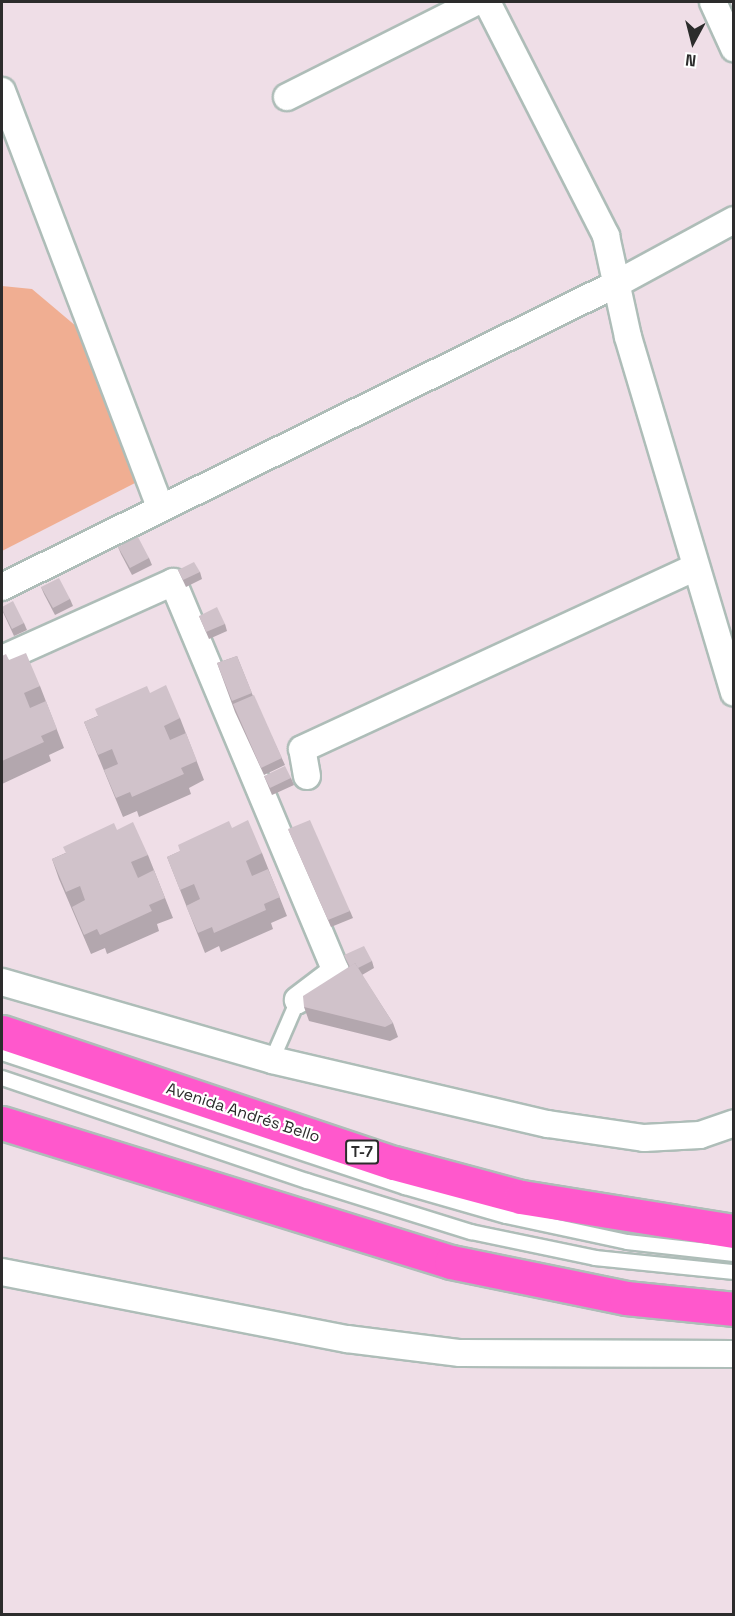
<!DOCTYPE html>
<html>
<head>
<meta charset="utf-8">
<style>
  body { margin:0 }
  #map { position:relative; width:735px; height:1616px; overflow:hidden; background:#efdee7; font-family:"Space Grotesk",sans-serif }
  div>[style] { position:absolute }
  .pitch>* { inset:0; background:#f0ae92 }
  .roads { filter:drop-shadow(2px 0 #aebdb8) drop-shadow(-2px 0 #aebdb8) drop-shadow(0 2px #aebdb8) drop-shadow(0 -2px #aebdb8) }
  .lane>* { height:14px; margin:-7px; padding:0 7px; transform-origin:7px; border-radius:7px; background:#fff }
  .street>* { height:26px; margin:-13px; padding:0 13px; transform-origin:13px; border-radius:13px; background:#fff }
  .highway>* { height:33px; margin:-16.5px; padding:0 16.5px; transform-origin:16.5px; border-radius:16.5px; background:#ff58cc }
  .wall>* { inset:0; background:#b3a7ae }
  .building>* { inset:0; background:#d0c2ca }
  span { translate:-50% -50%; white-space:nowrap; text-align:center; line-height:1.15; -webkit-text-stroke:4.5px #fff; paint-order:stroke }
  .shield-label span { padding:2px 4px; background:#fff; border:2px solid; border-radius:4px; -webkit-text-stroke-width:0 }
  .shield-label { font-size:15px; color:#2c2c2c; font-weight:700 }
  .street-label { font-size:16px; color:#2c2c2c }
  .frame { position:absolute; inset:0; border:3px solid #2c2c2c; pointer-events:none }
  .north { position:absolute; left:663px; top:12px; width:60px; height:60px; -webkit-text-stroke:4px #fff; paint-order:stroke; rotate:187deg; font-size:16px; font-weight:700; line-height:24px; text-align:center; color:#2c2c2c }
  .north::after { content:''; display:block; margin:auto; width:21px; height:27px; background:#2c2c2c; clip-path:polygon(50% 0,100% 100%,50% 72%,0 100%) }
</style>
</head>
<body>
<div id="map">
  <div class="pitch">
    <div style="clip-path:polygon(2px 286px,32px 289px,83px 332px,137px 482px,2px 551px)"></div>
  </div>
  <div class="roads">
    <div class="lane">
      <div style="left:2px;top:1053px;width:425px;rotate:18.4deg"></div>
      <div style="left:405px;top:1187px;width:105px;rotate:16deg"></div>
      <div style="left:506px;top:1216px;width:124px;rotate:12.1deg"></div>
      <div style="left:627px;top:1242px;width:108px;rotate:6.4deg"></div>
      <div style="left:272px;top:1060px;width:65px;rotate:-66.6deg"></div>
      <div style="left:2px;top:1078px;width:322px;rotate:18.7deg"></div>
      <div style="left:307px;top:1181px;width:172px;rotate:17.3deg"></div>
      <div style="left:471px;top:1232px;width:127px;rotate:11.8deg"></div>
      <div style="left:595px;top:1258px;width:140px;rotate:5.8deg"></div>
    </div>
    <div class="street">
      <div style="left:487px;top:2px;width:263px;rotate:63deg"></div>
      <div style="left:606px;top:236px;width:103px;rotate:77.7deg"></div>
      <div style="left:628px;top:337px;width:371px;rotate:73.4deg"></div>
      <div style="left:713px;top:2px;width:51px;rotate:65.5deg"></div>
      <div style="left:2px;top:91px;width:444px;rotate:69.2deg"></div>
      <div style="left:287px;top:97px;width:212px;rotate:-26.7deg"></div>
      <div style="left:2px;top:587px;width:685px;rotate:-26.27deg"></div>
      <div style="left:616px;top:284px;width:134px;rotate:-28.5deg"></div>
      <div style="left:2px;top:659px;width:188px;rotate:-24.2deg"></div>
      <div style="left:173px;top:582px;width:422px;rotate:67.3deg"></div>
      <div style="left:336px;top:971px;width:48px;rotate:142.7deg"></div>
      <div style="left:307px;top:776px;width:27px;rotate:-100deg"></div>
      <div style="left:302px;top:749px;width:433px;rotate:-24.8deg"></div>
      <div style="left:2px;top:982px;width:281px;rotate:16.1deg"></div>
      <div style="left:272px;top:1060px;width:283px;rotate:13.1deg"></div>
      <div style="left:548px;top:1124px;width:97px;rotate:8.3deg"></div>
      <div style="left:644px;top:1138px;width:56px;rotate:-3.1deg"></div>
      <div style="left:700px;top:1135px;width:36px;rotate:-19deg"></div>
      <div style="left:2px;top:1272px;width:351px;rotate:11deg"></div>
      <div style="left:347px;top:1339px;width:114px;rotate:7.1deg"></div>
      <div style="left:460px;top:1353px;width:274px;rotate:0.2deg"></div>
    </div>
    <div class="highway">
      <div style="left:2px;top:1032px;width:413px;rotate:18.5deg"></div>
      <div style="left:394px;top:1163px;width:131px;rotate:15deg"></div>
      <div style="left:521px;top:1197px;width:216px;rotate:9.1deg"></div>
      <div style="left:2px;top:1123px;width:470px;rotate:17.2deg"></div>
      <div style="left:451px;top:1262px;width:179px;rotate:11.6deg"></div>
      <div style="left:626px;top:1298px;width:109px;rotate:5.8deg"></div>
    </div>
  </div>
  <div class="wall">
    <div style="clip-path:polygon(118px 547px,149px 558px,152px 565px,132px 575px,121px 554px)"></div>
    <div style="clip-path:polygon(178px 570px,200px 572px,202px 579px,186px 587px)"></div>
    <div style="clip-path:polygon(41px 587px,70px 599px,73px 606px,55px 615px,44px 594px)"></div>
    <div style="clip-path:polygon(2px 610px,24px 623px,27px 630px,14px 636px)"></div>
    <div style="clip-path:polygon(199px 616px,225px 624px,227px 631px,209px 639px)"></div>
    <div style="clip-path:polygon(2px 656px,9px 660px,40px 686px,64px 748px,49px 755px,51px 761px,2px 784px)"></div>
    <div style="clip-path:polygon(237px 656px,253px 696px,285px 765px,264px 775px,235px 712px,217px 663px)"></div>
    <div style="clip-path:polygon(150px 693px,180px 718px,204px 780px,189px 788px,191px 794px,139px 817px,137px 811px,123px 817px,84px 722px)"></div>
    <div style="clip-path:polygon(264px 776px,291px 778px,294px 785px,272px 795px)"></div>
    <div style="clip-path:polygon(232px 828px,262px 853px,287px 916px,271px 923px,273px 929px,221px 952px,219px 946px,205px 953px,167px 857px)"></div>
    <div style="clip-path:polygon(288px 829px,350px 911px,353px 918px,331px 927px)"></div>
    <div style="clip-path:polygon(117px 830px,148px 855px,173px 918px,157px 924px,159px 931px,107px 954px,105px 948px,91px 954px,59px 879px,52px 859px)"></div>
    <div style="clip-path:polygon(344px 955px,372px 961px,374px 968px,362px 975px,393px 1023px,398px 1037px,390px 1041px,309px 1021px,304px 1007px,349px 967px)"></div>
  </div>
  <div class="building">
    <div style="clip-path:polygon(138px 537px,149px 558px,130px 568px,118px 547px)"></div>
    <div style="clip-path:polygon(194px 562px,200px 572px,183px 580px,178px 570px)"></div>
    <div style="clip-path:polygon(59px 578px,70px 599px,53px 608px,41px 587px)"></div>
    <div style="clip-path:polygon(13px 601px,24px 623px,12px 629px,2px 609px,2px 607px)"></div>
    <div style="clip-path:polygon(217px 607px,225px 624px,206px 632px,199px 616px)"></div>
    <div style="clip-path:polygon(26px 653px,40px 686px,24px 693px,30px 708px,46px 701px,57px 729px,41px 736px,44px 742px,2px 761px,2px 656px,6px 654px,9px 660px)"></div>
    <div style="clip-path:polygon(237px 656px,252px 693px,232px 701px,217px 663px)"></div>
    <div style="clip-path:polygon(166px 685px,180px 718px,164px 726px,170px 740px,186px 733px,197px 761px,181px 768px,184px 774px,132px 797px,130px 792px,116px 798px,104px 770px,118px 764px,112px 749px,98px 755px,84px 722px,98px 716px,95px 709px,147px 686px,150px 693px)"></div>
    <div style="clip-path:polygon(254px 695px,282px 758px,261px 768px,233px 704px)"></div>
    <div style="clip-path:polygon(285px 766px,291px 778px,270px 788px,264px 776px)"></div>
    <div style="clip-path:polygon(248px 820px,262px 853px,246px 861px,252px 876px,268px 869px,280px 897px,264px 904px,266px 910px,214px 933px,212px 927px,198px 933px,186px 906px,200px 899px,194px 884px,180px 890px,167px 857px,180px 851px,178px 845px,229px 821px,232px 828px)"></div>
    <div style="clip-path:polygon(310px 820px,350px 911px,328px 920px,288px 829px)"></div>
    <div style="clip-path:polygon(133px 822px,148px 855px,131px 862px,138px 878px,154px 870px,165px 898px,149px 905px,152px 911px,100px 935px,97px 929px,84px 935px,72px 907px,85px 900px,80px 886px,66px 892px,52px 859px,66px 853px,63px 847px,114px 823px,117px 830px)"></div>
    <div style="clip-path:polygon(364px 946px,372px 961px,358px 968px,355px 963px,350px 967px,344px 955px)"></div>
    <div style="clip-path:polygon(355px 963px,393px 1023px,385px 1027px,304px 1007px,303px 996px)"></div>
  </div>
  <div class="shield-label">
    <span style="left:362px;top:1152px">T-7</span>
  </div>
  <div class="street-label">
    <span style="left:243px;top:1113px;rotate:18deg">Avenida Andrés Bello</span>
  </div>
  <div class="frame"></div>
  <div class="north">N</div>
</div>
</body>
</html>
